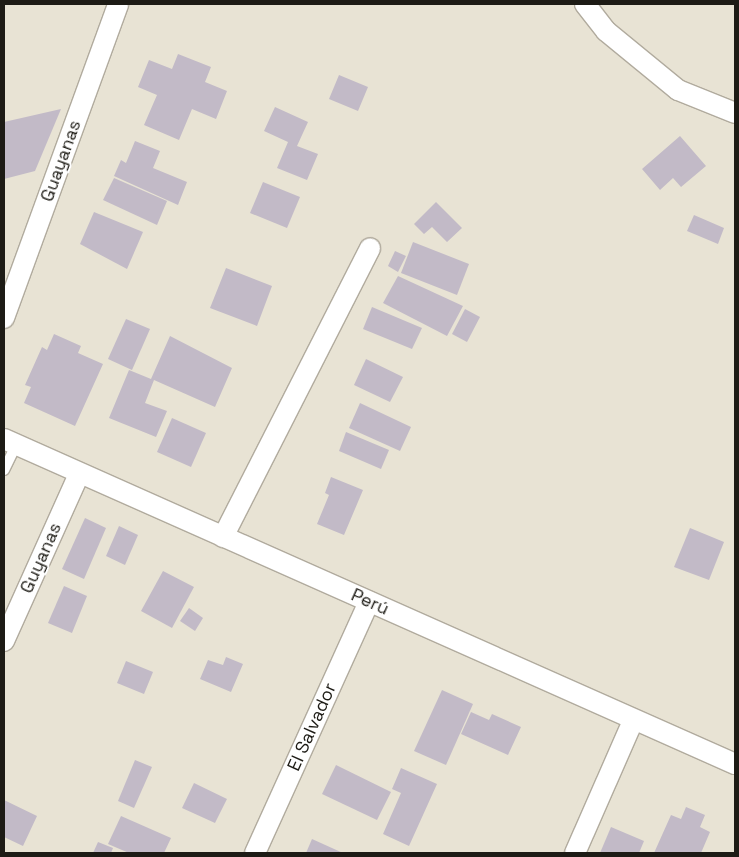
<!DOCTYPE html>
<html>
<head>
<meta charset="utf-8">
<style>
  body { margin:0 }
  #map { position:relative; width:739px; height:857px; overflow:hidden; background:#e8e3d4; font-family:"Space Grotesk",sans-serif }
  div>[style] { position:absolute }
  .building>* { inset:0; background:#c2bac7 }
  .roads { filter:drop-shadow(1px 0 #b1ab9e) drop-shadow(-1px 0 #b1ab9e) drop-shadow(0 1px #b1ab9e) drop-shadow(0 -1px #b1ab9e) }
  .service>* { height:10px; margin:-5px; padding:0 5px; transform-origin:5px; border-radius:5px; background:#fff }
  .minor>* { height:20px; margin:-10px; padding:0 10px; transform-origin:10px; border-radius:10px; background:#fff }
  span { translate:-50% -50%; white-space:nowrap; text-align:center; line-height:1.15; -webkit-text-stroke:4px #fff; paint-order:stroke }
  .street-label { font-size:18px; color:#1d1b15 }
  .frame { position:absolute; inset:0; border:5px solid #1d1b15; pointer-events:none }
</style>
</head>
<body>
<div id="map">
  <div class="building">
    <div style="clip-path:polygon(178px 54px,211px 67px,205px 82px,227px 91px,216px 119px,192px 109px,179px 140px,144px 125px,157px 95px,138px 87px,149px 60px,172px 69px)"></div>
    <div style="clip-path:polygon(339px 75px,368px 87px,358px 111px,329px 99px)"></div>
    <div style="clip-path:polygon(275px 107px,308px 122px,297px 146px,318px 154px,307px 180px,277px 168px,288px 142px,264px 131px)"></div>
    <div style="clip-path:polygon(61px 109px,35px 171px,4px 179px,4px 122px)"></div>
    <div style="clip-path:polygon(680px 136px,706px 166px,681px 187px,673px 178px,660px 190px,642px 169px)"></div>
    <div style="clip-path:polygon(135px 141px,160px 151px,153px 168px,187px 182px,178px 205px,114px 176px,121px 160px,126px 163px)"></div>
    <div style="clip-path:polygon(114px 178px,167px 201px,157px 225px,103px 200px)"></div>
    <div style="clip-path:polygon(263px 182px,300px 197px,287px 228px,250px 213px)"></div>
    <div style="clip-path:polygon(436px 202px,462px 228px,447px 242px,432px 227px,424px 234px,414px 224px)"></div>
    <div style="clip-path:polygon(94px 212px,143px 232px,127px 269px,80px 244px)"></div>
    <div style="clip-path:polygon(694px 215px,724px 228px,718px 244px,687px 231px)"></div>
    <div style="clip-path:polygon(413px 242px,469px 264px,457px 295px,401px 273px)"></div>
    <div style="clip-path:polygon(395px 251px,406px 256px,398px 272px,388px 266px)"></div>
    <div style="clip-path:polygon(226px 268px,272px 286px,257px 326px,210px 308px)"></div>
    <div style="clip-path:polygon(398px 276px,463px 306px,447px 336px,383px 303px)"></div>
    <div style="clip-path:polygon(372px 307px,422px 328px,412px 349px,363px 329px)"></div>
    <div style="clip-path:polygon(465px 309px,480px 317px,467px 342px,452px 334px)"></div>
    <div style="clip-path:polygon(126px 319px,150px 329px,132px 370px,108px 359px)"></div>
    <div style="clip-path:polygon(54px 334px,81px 346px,78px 353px,103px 364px,75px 426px,24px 403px,31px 387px,25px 385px,42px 347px,47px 350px)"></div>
    <div style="clip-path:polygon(170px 336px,232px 368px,215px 407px,154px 380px,145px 403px,167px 411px,156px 437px,109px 418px,129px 370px,151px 379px)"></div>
    <div style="clip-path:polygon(366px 359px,403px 377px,390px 402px,354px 385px)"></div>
    <div style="clip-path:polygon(360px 403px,411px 427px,400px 451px,349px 428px)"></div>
    <div style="clip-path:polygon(172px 418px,206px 433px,191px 467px,157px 452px)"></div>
    <div style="clip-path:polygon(346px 432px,389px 450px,381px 469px,339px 451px)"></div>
    <div style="clip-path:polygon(331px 477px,363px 490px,344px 535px,317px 524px,329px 495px,325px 493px)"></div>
    <div style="clip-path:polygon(85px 518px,106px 528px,84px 579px,62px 569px)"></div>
    <div style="clip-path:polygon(119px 526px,138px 535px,125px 565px,106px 556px)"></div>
    <div style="clip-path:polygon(690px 528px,724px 542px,709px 580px,674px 567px)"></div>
    <div style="clip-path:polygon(163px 571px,194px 587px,172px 628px,141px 611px)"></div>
    <div style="clip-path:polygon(64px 586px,87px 596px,72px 633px,48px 623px)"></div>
    <div style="clip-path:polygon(189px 608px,203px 618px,195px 631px,180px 621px)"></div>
    <div style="clip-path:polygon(226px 657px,243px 664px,231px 692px,200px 679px,208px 660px,223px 665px)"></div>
    <div style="clip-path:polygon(126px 661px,153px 672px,144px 694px,117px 683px)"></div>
    <div style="clip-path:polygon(442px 690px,473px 704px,446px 765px,414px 751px)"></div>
    <div style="clip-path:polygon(471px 712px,489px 720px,492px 714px,521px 727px,508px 755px,461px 734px)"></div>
    <div style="clip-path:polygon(135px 760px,152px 767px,134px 808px,118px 801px)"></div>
    <div style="clip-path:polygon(336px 765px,391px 792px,377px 820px,322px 794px)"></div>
    <div style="clip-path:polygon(401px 768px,437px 784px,409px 846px,383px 834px,401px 793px,392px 789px)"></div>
    <div style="clip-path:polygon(194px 783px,227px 799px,215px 823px,182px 808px)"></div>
    <div style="clip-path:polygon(4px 800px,37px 816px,23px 846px,4px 837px)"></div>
    <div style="clip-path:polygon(686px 807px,705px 815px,700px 827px,710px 832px,701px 853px,654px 853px,671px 815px,681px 819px)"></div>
    <div style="clip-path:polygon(121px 816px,171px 838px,164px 853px,129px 853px,108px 844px)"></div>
    <div style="clip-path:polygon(611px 827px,644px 841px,639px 853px,600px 853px)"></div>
    <div style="clip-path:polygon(312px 839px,343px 853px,306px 853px)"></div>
    <div style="clip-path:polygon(98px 842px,113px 848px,111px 853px,93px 853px)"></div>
  </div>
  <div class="roads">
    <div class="service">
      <div style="left:4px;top:470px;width:28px;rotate:-64deg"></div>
    </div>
    <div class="minor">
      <div style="left:585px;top:4px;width:34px;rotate:52deg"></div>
      <div style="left:606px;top:31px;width:93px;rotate:39.3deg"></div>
      <div style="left:678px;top:90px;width:61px;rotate:22deg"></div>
      <div style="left:4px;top:318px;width:334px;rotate:-70deg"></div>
      <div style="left:4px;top:439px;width:800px;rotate:23.97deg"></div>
      <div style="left:223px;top:537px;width:324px;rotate:-63deg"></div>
      <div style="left:4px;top:641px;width:183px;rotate:-65.8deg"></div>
      <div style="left:255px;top:853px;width:276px;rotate:-65.6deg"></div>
      <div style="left:575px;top:853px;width:144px;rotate:-66.3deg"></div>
    </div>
  </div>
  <div class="street-label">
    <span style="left:61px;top:161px;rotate:-70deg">Guayanas</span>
    <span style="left:41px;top:558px;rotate:-66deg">Guyanas</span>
    <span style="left:370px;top:602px;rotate:24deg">Perú</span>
    <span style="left:312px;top:727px;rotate:-66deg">El Salvador</span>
  </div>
  <div class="frame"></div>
</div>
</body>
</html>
